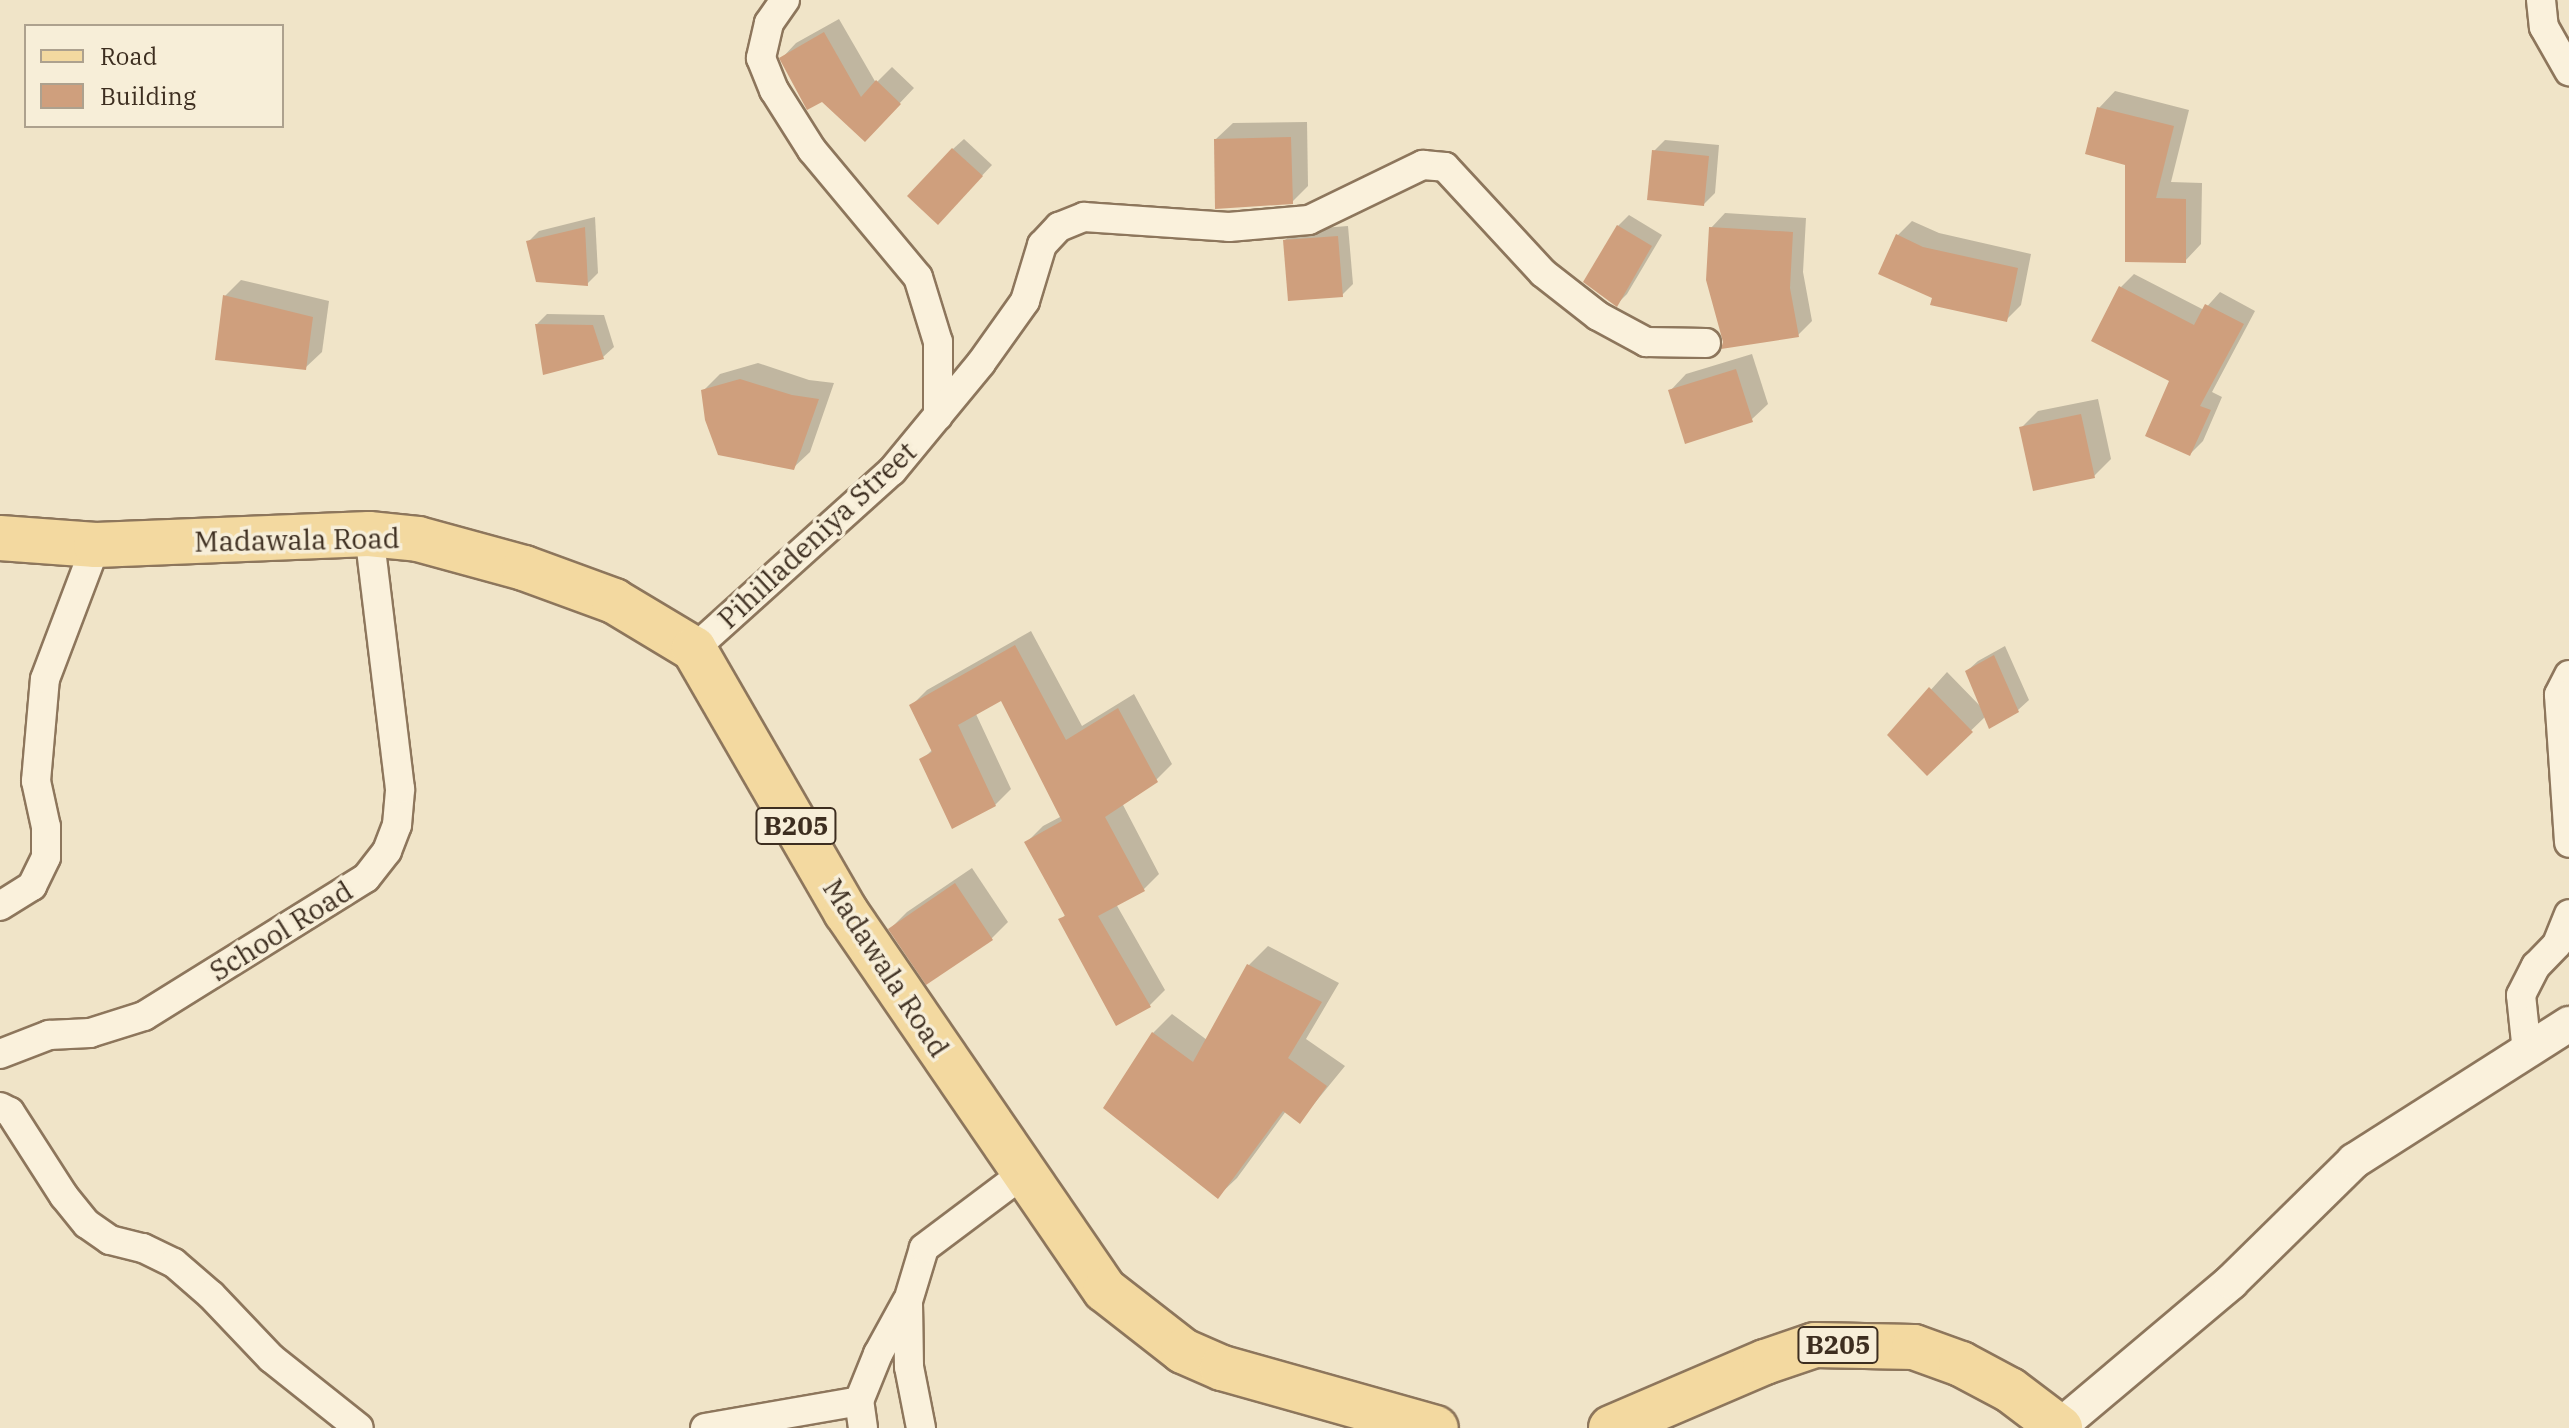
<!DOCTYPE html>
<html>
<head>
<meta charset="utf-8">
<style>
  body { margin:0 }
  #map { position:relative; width:2569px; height:1428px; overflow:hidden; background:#f0e4c8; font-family:"IBM Plex Serif",serif }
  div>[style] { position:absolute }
  .shadow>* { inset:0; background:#0003 }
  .building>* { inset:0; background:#cf9f7d }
  .roads { filter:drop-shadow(2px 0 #8d765c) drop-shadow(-2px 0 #8d765c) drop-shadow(0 2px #8d765c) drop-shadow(0 -2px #8d765c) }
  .minor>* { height:28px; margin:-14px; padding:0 14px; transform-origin:14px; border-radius:14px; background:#faf1dc }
  .tertiary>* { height:34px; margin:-17px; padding:0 17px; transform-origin:17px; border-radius:17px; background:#faf1dc }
  .primary>* { height:44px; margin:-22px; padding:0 22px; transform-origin:22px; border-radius:22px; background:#f3d9a0 }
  span { translate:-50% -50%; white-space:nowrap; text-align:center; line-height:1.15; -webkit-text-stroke:7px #f7eed8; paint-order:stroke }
  .shield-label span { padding:2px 6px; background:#f7eed8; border:2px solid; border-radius:6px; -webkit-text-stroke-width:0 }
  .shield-label { font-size:26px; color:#3d2e20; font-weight:700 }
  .street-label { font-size:28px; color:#3d2e20 }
  .legend { position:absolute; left:24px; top:24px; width:260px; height:104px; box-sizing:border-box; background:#f7eed8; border:2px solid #ada18e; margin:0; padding:10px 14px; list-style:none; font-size:24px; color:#3d2e20 }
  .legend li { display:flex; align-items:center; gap:16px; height:40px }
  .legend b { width:40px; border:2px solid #ada18e }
</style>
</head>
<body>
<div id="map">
  <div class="shadow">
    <div style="clip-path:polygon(839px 19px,876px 83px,892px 67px,914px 88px,865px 140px,782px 58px,796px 43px)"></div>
    <div style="clip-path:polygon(2115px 91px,2189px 110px,2171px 182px,2202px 183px,2201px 244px,2185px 261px,2099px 108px)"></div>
    <div style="clip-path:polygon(1307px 122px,1308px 186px,1292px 202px,1216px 139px,1233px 123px)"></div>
    <div style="clip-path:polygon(964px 139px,992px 165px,948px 212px,953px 149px)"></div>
    <div style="clip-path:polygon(1665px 140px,1719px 145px,1715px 193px,1704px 204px,1654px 151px)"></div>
    <div style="clip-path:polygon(1725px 213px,1806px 218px,1803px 272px,1812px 321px,1798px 335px,1711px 228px)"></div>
    <div style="clip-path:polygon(1629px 215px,1662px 235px,1627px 294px,1617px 304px,1618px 226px)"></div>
    <div style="clip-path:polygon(595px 217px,598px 273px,587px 284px,528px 242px,539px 231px)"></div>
    <div style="clip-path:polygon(1912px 221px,1939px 233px,2031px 254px,2021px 305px,2006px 320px,1934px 297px,1897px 236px)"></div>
    <div style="clip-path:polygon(1348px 226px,1353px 284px,1342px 295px,1285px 240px,1296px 230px)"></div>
    <div style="clip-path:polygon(2134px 274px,2204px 310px,2220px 292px,2255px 311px,2212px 392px,2222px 397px,2203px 441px,2190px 454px,2171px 380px,2121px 287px)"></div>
    <div style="clip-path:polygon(241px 280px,329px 301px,322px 352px,305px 368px,225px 296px)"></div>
    <div style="clip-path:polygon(547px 314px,604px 315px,614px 347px,603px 357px,537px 324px)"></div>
    <div style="clip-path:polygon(1752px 354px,1768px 404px,1751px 420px,1670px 391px,1686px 374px)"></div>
    <div style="clip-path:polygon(758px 363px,809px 380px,834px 383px,810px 452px,793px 468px,703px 391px,720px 374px)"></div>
    <div style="clip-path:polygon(2098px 399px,2111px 459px,2094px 476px,2021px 428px,2038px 411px)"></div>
    <div style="clip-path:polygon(1031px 631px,1082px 726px,1134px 694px,1172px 764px,1156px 780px,1122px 803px,1159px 874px,1143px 890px,1116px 904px,1165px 990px,1149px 1006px,1061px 920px,1066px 914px,1027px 842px,1043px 826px,1062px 816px,1002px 698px,976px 714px,1011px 789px,995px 805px,922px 760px,933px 749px,911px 706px,927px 690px)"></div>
    <div style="clip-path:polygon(2005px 646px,2029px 700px,2018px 710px,1986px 716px,1927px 773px,1890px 735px,1947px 672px,1982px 708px,1967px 671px,1978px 661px)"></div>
    <div style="clip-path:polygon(972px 868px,1008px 922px,992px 938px,927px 982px,890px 929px,907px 912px)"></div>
    <div style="clip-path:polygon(1268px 946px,1339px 983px,1306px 1039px,1345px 1066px,1300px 1121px,1286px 1111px,1237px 1178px,1218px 1196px,1153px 1033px,1172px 1014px,1207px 1040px,1249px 965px)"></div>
  </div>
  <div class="building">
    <div style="clip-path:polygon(824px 32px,861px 97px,876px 80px,901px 104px,865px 142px,822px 102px,807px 110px,779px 58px)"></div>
    <div style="clip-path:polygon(2097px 107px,2174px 126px,2156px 198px,2186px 199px,2186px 263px,2125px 262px,2125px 165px,2085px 154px)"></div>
    <div style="clip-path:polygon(1291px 137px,1293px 204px,1215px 209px,1214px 139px)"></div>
    <div style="clip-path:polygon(952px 148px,983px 176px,938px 225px,907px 196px)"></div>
    <div style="clip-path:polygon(1652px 150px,1709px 156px,1704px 206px,1647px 200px)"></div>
    <div style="clip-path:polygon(1617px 225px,1652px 246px,1617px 307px,1583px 282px)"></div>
    <div style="clip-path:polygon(585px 227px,588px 286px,536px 282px,526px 241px)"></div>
    <div style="clip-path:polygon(1709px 227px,1793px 232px,1790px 288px,1799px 337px,1721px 349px,1723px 342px,1706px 280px)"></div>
    <div style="clip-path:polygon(1896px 234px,1923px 247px,2018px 268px,2007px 322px,1930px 305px,1932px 298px,1878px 274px)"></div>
    <div style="clip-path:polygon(1338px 236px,1343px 297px,1288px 301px,1283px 240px)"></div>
    <div style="clip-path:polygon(2119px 286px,2194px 325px,2205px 304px,2244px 324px,2200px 406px,2211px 410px,2190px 456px,2145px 436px,2169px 381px,2091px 341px)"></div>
    <div style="clip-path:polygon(223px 295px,313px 317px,306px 370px,215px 360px)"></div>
    <div style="clip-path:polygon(535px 324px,593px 325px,604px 359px,543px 375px)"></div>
    <div style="clip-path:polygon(1736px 369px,1753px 422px,1685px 444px,1668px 390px)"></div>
    <div style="clip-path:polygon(740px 379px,792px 395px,819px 399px,794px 470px,718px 455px,705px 420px,701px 390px)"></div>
    <div style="clip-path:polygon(2081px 414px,2095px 478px,2033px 491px,2019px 427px)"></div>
    <div style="clip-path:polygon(1015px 645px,1066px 740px,1118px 708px,1158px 782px,1105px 817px,1145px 891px,1098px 916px,1151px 1007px,1116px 1026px,1058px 919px,1065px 916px,1024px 842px,1062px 821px,1001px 701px,958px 725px,996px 806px,952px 829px,919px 759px,932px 752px,909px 705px)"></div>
    <div style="clip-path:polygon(1994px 655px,2019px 712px,1989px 729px,1965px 671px)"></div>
    <div style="clip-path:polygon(1929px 687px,1973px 732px,1927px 776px,1887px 735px)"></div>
    <div style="clip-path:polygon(955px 883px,993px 940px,926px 985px,888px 929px)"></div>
    <div style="clip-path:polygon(1247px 964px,1322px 1002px,1288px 1058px,1327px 1086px,1300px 1124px,1283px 1111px,1218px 1199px,1103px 1108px,1152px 1032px,1193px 1062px)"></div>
  </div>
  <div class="roads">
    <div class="minor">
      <div style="left:785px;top:0;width:28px;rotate:125deg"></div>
      <div style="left:769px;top:23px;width:36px;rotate:103deg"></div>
      <div style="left:761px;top:58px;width:35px;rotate:68deg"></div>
      <div style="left:774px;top:90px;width:71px;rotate:57.7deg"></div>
      <div style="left:812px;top:150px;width:165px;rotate:50.2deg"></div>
      <div style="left:918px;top:277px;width:68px;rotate:72.9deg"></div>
      <div style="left:938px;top:342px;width:74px;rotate:90deg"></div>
      <div style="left:2541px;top:0;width:27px;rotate:84deg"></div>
      <div style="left:2544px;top:27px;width:51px;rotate:60.4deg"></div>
      <div style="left:694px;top:649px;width:266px;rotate:-42deg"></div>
      <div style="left:892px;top:471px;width:140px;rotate:-50.5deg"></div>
      <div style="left:981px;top:363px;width:76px;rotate:-54.6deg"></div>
      <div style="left:1025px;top:301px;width:59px;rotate:-73.1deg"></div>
      <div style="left:1042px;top:245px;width:25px;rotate:-47deg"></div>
      <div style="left:1059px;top:227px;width:27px;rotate:-22deg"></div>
      <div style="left:1084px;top:217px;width:145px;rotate:3.9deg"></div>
      <div style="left:1229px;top:227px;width:80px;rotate:-5deg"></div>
      <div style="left:1309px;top:220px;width:127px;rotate:-25.8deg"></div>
      <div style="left:1423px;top:165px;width:22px;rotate:5deg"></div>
      <div style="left:1445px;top:167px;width:144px;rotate:47.2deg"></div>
      <div style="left:1543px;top:273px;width:70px;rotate:38deg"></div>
      <div style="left:1598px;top:316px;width:55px;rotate:28.4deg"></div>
      <div style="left:1646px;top:342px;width:60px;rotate:1deg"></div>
      <div style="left:2569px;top:675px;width:22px;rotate:117deg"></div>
      <div style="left:2559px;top:695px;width:148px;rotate:86.1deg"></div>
      <div style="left:0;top:906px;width:38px;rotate:-32deg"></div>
      <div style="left:32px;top:886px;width:32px;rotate:-64deg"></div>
      <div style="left:46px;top:857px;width:30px;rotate:-90deg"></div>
      <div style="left:46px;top:827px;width:47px;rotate:-102.3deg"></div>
      <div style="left:36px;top:781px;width:102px;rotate:-85deg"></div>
      <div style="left:45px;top:679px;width:143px;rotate:-69.2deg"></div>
      <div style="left:2527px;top:1052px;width:57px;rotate:-96deg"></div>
      <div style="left:2521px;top:995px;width:33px;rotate:-63deg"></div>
      <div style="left:2536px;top:966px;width:30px;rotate:-46deg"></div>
      <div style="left:2557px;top:944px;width:32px;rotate:-68deg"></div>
      <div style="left:0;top:1054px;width:53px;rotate:-21.2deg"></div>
      <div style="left:49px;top:1035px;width:41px;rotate:-2.8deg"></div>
      <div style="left:90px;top:1033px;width:57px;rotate:-17.5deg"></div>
      <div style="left:144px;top:1016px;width:261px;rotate:-31.9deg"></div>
      <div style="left:366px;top:878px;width:34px;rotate:-52deg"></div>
      <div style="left:387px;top:851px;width:28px;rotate:-69deg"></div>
      <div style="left:397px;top:825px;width:36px;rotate:-85deg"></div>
      <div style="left:400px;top:789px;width:257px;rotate:-96.9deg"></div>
      <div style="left:0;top:1107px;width:11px;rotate:27deg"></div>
      <div style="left:10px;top:1112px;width:100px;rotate:57.3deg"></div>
      <div style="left:64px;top:1196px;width:36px;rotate:51deg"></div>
      <div style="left:87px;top:1224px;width:28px;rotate:35deg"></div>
      <div style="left:110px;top:1240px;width:34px;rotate:14deg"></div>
      <div style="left:143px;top:1248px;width:34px;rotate:26deg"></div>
      <div style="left:174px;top:1263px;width:49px;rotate:40.9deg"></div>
      <div style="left:211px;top:1295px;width:87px;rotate:46.4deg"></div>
      <div style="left:271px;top:1358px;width:112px;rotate:38.5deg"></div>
      <div style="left:705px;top:1428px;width:156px;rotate:-9.9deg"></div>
      <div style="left:863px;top:1428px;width:27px;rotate:-98deg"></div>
      <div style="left:859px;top:1401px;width:51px;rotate:-68deg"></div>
      <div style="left:878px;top:1354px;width:60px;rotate:-61.3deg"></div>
      <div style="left:921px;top:1428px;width:62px;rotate:-101.1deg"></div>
      <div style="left:909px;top:1367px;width:66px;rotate:-90.9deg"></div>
      <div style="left:908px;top:1301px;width:55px;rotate:-73.2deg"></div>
      <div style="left:924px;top:1248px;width:125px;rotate:-36.9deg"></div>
    </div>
    <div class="tertiary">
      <div style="left:2059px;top:1427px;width:225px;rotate:-40.1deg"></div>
      <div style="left:2231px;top:1282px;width:173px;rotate:-44.5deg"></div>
      <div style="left:2354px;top:1161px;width:255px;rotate:-32.5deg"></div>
    </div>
    <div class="primary">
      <div style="left:0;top:538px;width:96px;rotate:4.2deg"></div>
      <div style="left:96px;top:545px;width:273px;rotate:-2.3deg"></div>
      <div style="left:369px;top:534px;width:49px;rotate:5.8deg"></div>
      <div style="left:418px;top:539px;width:110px;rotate:15.3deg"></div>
      <div style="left:524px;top:568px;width:96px;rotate:20.1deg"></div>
      <div style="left:614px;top:601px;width:93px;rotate:31deg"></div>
      <div style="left:694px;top:649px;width:304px;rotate:60deg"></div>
      <div style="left:846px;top:912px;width:458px;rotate:55.6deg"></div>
      <div style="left:1105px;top:1290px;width:99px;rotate:38deg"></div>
      <div style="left:1183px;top:1351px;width:43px;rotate:23.6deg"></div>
      <div style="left:1222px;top:1368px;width:222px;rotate:15.7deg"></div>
      <div style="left:1611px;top:1428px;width:168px;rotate:-23.2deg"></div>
      <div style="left:1765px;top:1362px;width:53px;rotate:-18.8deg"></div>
      <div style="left:1815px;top:1345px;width:99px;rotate:1.2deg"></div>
      <div style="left:1914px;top:1347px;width:50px;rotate:19.9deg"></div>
      <div style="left:1961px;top:1364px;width:55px;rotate:28deg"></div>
      <div style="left:2010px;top:1390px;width:63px;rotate:37.2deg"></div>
    </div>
  </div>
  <div class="shield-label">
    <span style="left:796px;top:826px">B205</span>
    <span style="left:1838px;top:1345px">B205</span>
  </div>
  <div class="street-label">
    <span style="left:817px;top:535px;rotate:-43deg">Pihilladeniya Street</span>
    <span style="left:297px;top:540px;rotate:-1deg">Madawala Road</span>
    <span style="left:281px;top:931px;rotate:-32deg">School Road</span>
    <span style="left:886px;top:968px;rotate:57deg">Madawala Road</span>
  </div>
  <ul class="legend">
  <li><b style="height:10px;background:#f3d9a0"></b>Road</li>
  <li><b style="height:22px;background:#cf9f7d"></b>Building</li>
  </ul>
</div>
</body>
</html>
